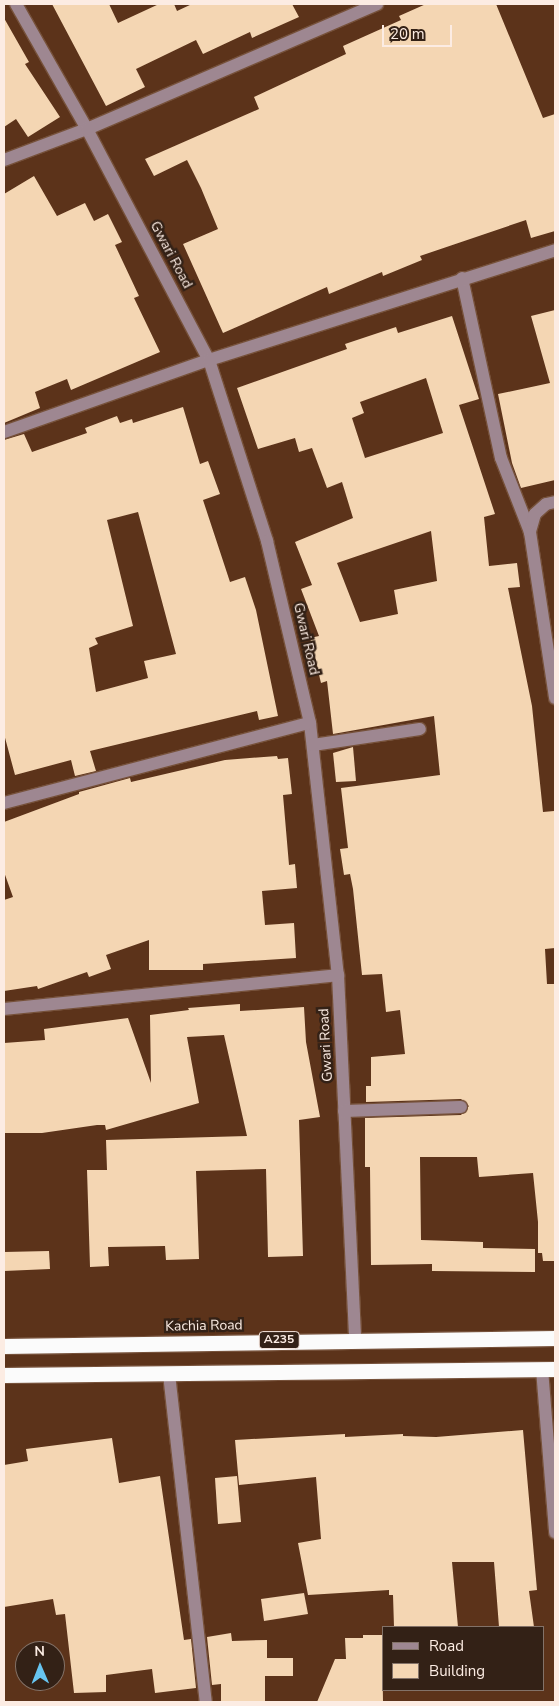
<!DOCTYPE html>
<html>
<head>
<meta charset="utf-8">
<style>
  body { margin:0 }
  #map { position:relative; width:559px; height:1706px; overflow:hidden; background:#5c331a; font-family:"Nunito Sans",sans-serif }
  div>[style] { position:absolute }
  .building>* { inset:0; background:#f4d6b3 }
  .roads { filter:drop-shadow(1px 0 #76513a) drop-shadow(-1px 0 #76513a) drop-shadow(0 1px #76513a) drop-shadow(0 -1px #76513a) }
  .minor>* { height:12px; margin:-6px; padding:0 6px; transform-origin:6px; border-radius:6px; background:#9e8791 }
  .highway>* { height:15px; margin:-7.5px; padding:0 7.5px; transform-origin:7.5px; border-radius:7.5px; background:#fbfbfb }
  span { translate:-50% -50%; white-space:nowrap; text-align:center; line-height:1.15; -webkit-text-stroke:5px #332116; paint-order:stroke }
  .shield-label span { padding:1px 4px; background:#332116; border:1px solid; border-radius:4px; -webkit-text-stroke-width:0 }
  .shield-label { font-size:12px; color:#fcece3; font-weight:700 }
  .street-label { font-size:14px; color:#fcece3 }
  .frame { position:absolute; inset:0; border:5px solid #fcece3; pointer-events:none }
  .legend { position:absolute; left:382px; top:1626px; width:162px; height:65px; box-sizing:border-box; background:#332116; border:1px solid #837268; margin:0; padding:6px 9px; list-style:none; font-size:15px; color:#fcece3 }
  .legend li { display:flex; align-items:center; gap:10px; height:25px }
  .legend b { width:25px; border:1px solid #837268 }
  .north { position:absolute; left:15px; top:1641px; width:50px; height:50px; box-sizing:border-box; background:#332116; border:1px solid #837268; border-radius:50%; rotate:359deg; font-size:14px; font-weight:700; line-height:20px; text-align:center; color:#fcece3 }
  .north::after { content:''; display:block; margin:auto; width:18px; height:22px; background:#67c4f0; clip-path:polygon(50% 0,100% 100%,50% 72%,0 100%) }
  .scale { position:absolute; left:382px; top:25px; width:70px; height:22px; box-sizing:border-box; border:2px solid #fcece3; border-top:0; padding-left:6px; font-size:15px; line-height:18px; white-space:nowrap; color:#fcece3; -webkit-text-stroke:4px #332116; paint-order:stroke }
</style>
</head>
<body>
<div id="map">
  <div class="building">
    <div style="clip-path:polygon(52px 4px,109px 4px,118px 23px,159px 4px,174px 4px,177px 11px,192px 4px,292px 4px,299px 17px,252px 38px,250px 32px,203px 54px,196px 40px,136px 69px,145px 87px,106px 106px)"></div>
    <div style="clip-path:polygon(426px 4px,496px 4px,543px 118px,555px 114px,555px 231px,531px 238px,526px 220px,420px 256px,422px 260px,383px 276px,382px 272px,329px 294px,327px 287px,223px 333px,183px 244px,218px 229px,201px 188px,187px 160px,154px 176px,145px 159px,259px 109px,254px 97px,346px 54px,343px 46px,401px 20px,399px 16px)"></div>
    <div style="clip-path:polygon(4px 18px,29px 62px,25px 64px,60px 117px,28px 137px,16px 119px,4px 127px)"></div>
    <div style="clip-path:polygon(34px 176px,57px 216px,85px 203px,94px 221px,108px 214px,122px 242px,115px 245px,139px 296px,134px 298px,160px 352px,71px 390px,67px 379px,35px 392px,40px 408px,4px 423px,4px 194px)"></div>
    <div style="clip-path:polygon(555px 310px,555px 480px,521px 488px,512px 463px,498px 394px,550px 383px,531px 316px)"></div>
    <div style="clip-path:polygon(evenodd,452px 316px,479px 399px,459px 405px,495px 514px,484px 517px,489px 566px,517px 563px,520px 587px,508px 588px,532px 706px,543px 812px,554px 811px,555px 948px,545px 949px,547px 984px,555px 984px,555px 1261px,543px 1261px,542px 1253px,538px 1253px,538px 1222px,533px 1173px,479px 1177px,477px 1157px,420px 1157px,421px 1240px,483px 1242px,483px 1248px,535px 1249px,535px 1272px,432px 1271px,432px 1264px,371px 1265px,370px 1167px,365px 1167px,365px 1118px,461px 1115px,469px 1106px,461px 1099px,366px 1102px,366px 1086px,371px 1086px,371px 1057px,405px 1054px,400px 1010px,386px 1012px,382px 974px,362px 975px,353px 889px,350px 874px,344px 875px,340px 849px,348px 848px,341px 788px,440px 775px,434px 716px,333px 734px,327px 681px,321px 683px,310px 638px,319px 636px,301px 589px,312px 585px,295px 542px,353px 518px,342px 482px,327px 488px,312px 448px,299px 452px,295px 438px,258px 449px,237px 388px,347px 349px,345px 344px,396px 327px,398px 333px,452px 316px,426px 378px,443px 433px,365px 458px,352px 418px,364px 413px,360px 402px,426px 378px,452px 316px,431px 531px,437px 581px,394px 590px,398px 614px,360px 622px,337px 563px,431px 531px)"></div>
    <div style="clip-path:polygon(evenodd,183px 407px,200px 464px,208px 461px,220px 494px,203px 500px,230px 582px,245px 577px,256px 610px,278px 716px,259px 720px,257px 711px,90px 751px,96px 771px,75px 776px,71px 760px,15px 775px,4px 734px,4px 440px,24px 434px,32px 452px,87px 433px,85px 428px,117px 416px,120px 423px,132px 419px,133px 423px,183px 407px,138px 512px,176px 654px,144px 661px,148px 678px,96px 692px,89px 648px,98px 644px,95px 638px,133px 626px,107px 520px,138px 512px)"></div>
    <div style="clip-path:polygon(353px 747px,356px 781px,336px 782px,333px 753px)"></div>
    <div style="clip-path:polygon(277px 756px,278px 759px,288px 758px,292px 794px,283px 795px,289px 865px,295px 864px,297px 888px,262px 891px,265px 925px,294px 923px,296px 958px,203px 964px,203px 970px,149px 970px,149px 940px,106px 955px,111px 969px,89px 977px,87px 972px,38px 989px,37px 986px,4px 991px,4px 900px,13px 897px,4px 872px,4px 822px,79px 794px,79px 792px,130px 778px,131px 782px,225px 760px)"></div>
    <div style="clip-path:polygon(240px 1004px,240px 1011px,304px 1007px,306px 1042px,320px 1117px,299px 1120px,303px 1256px,268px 1257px,266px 1169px,196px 1171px,199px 1259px,166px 1260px,165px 1246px,108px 1247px,109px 1266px,90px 1267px,87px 1170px,107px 1170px,106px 1140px,247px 1136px,224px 1035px,187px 1037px,199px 1103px,106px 1130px,105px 1125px,97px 1125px,42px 1133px,4px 1133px,4px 1043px,45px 1040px,44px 1029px,128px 1018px,151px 1083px,150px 1015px,189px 1010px,188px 1008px)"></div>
    <div style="clip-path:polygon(49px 1251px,50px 1269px,4px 1271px,4px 1252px)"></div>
    <div style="clip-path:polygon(523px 1430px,537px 1590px,529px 1591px,534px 1627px,499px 1627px,494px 1562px,452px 1562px,458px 1627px,394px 1627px,393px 1595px,389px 1595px,389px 1590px,308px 1595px,298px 1543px,321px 1539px,316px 1477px,239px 1485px,235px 1440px,345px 1434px,345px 1437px,403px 1434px,403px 1436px,436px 1437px)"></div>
    <div style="clip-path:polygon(112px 1438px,119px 1483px,160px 1476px,184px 1640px,191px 1639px,196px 1688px,155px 1693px,152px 1669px,106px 1675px,106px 1692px,74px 1693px,65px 1614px,56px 1615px,53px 1599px,4px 1607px,4px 1465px,28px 1461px,26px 1449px)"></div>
    <div style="clip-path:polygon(237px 1476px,241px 1522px,218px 1524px,215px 1478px)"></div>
    <div style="clip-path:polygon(304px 1593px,308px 1614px,264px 1621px,261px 1599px)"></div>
    <div style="clip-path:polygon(231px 1633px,232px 1641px,267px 1640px,267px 1658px,293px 1658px,293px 1676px,265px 1676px,265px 1702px,221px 1702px,221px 1684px,212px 1685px,207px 1637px)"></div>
    <div style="clip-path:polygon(363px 1635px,382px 1635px,383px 1702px,317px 1702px,335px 1659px,346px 1659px,345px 1638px,363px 1638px)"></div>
  </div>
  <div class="roads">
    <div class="minor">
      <div style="left:16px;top:4px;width:144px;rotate:60.4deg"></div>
      <div style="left:87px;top:129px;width:261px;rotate:62.2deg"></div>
      <div style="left:209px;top:360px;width:190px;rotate:72.2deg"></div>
      <div style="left:267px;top:541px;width:187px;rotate:76.7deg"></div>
      <div style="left:310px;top:723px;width:254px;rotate:83.7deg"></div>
      <div style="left:338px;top:975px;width:363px;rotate:87.3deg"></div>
      <div style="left:4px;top:160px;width:89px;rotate:-20.5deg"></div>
      <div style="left:87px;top:129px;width:316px;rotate:-23.3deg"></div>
      <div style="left:462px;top:278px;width:184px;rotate:77.8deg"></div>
      <div style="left:501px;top:458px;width:79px;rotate:68.6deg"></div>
      <div style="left:4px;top:432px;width:217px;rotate:-19.4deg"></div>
      <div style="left:209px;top:360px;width:363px;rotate:-17.6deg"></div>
      <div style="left:555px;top:502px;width:9px;rotate:167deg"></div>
      <div style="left:546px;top:504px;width:15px;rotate:138deg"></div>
      <div style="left:535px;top:514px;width:19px;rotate:106deg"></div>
      <div style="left:530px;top:532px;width:168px;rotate:81.4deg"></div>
      <div style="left:313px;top:745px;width:108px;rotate:-8.5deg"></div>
      <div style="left:4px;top:803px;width:316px;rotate:-14.7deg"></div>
      <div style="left:4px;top:1009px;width:336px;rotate:-5.8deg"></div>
      <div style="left:344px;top:1111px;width:117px;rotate:-2deg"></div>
      <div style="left:542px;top:1369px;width:164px;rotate:85.4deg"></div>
      <div style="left:169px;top:1374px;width:330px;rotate:83.6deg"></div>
    </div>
    <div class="highway">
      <div style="left:4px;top:1346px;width:551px;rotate:-0.83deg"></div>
      <div style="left:4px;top:1375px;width:551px;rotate:-0.62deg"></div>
    </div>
  </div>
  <div class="shield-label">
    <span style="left:279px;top:1340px">A235</span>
  </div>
  <div class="street-label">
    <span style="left:171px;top:255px;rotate:62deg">Gwari Road</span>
    <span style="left:306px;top:639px;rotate:77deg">Gwari Road</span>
    <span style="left:326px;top:1045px;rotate:-93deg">Gwari Road</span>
    <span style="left:204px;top:1326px;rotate:-1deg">Kachia Road</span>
  </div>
  <div class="frame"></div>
  <ul class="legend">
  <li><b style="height:6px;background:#9e8791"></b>Road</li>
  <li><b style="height:14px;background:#f4d6b3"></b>Building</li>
  </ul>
  <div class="north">N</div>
  <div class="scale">20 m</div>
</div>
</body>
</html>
